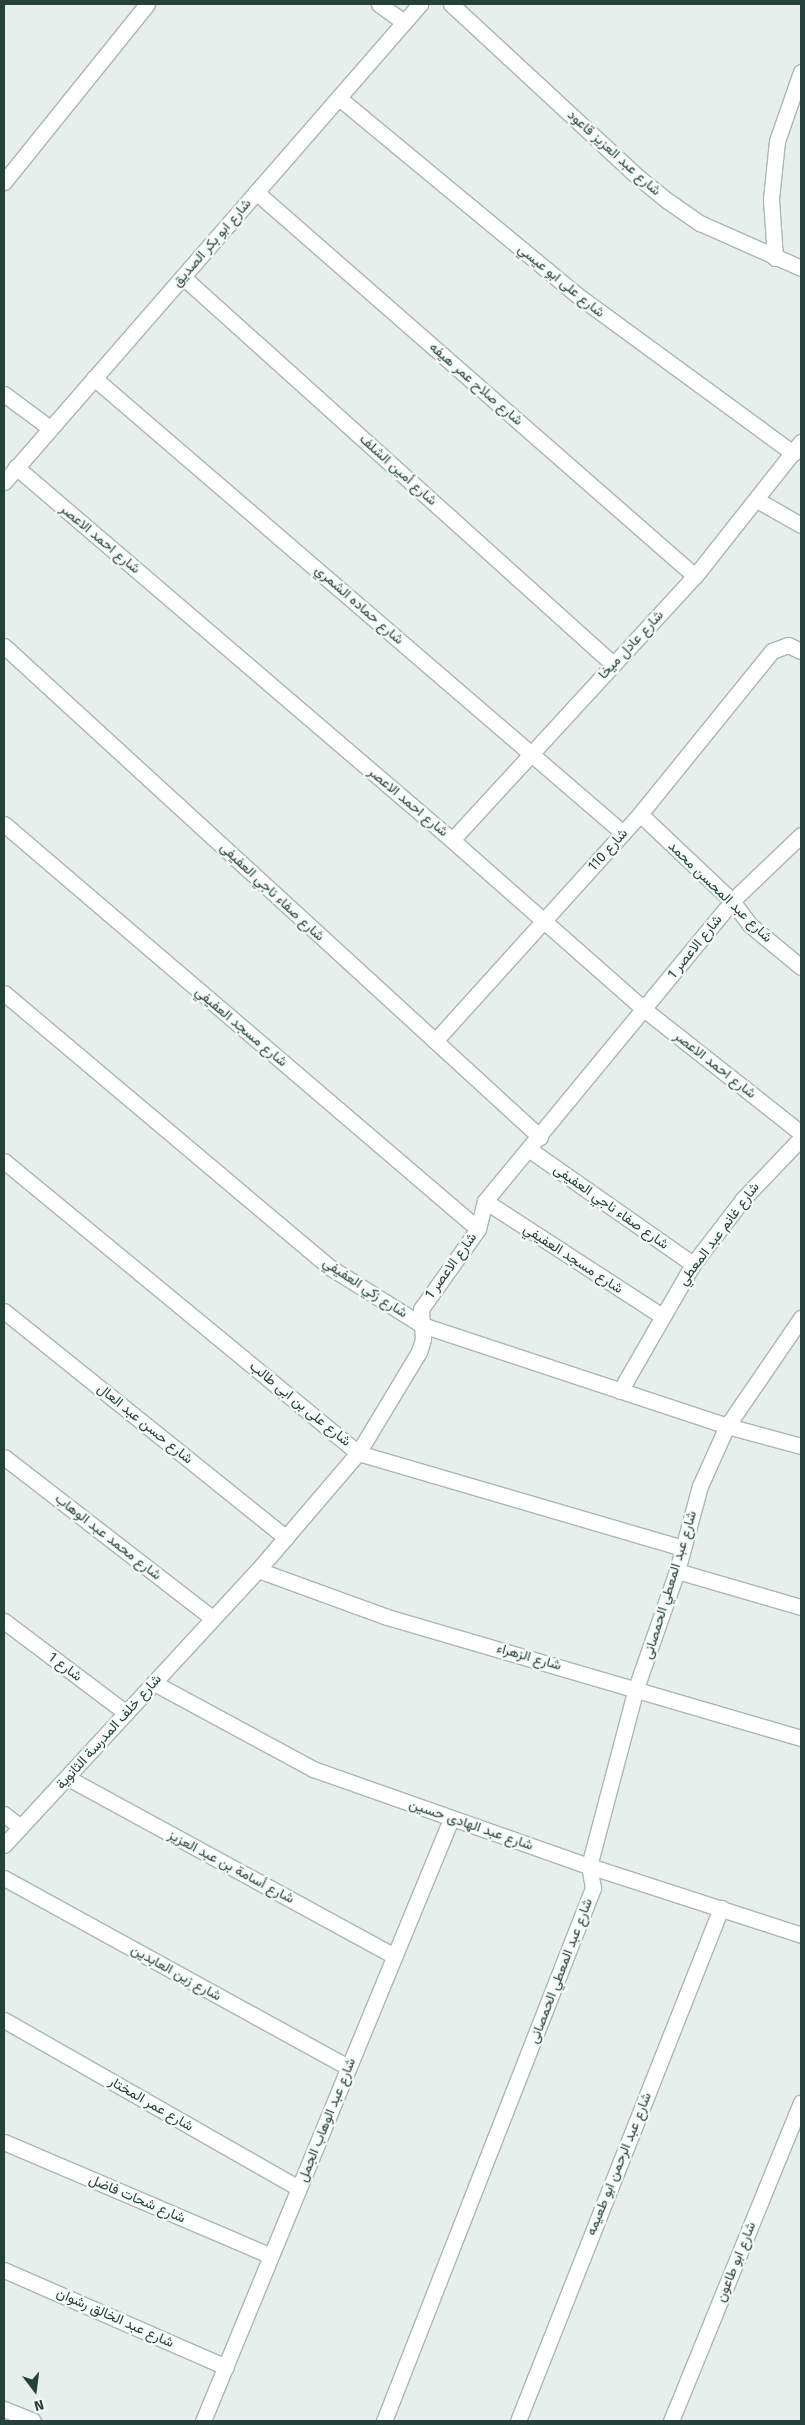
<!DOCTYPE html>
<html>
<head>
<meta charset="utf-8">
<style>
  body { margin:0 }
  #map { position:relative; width:805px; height:2425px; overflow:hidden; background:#e6efeb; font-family:"Fira Sans",Vazirmatn,sans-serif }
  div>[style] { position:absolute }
  .roads { filter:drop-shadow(1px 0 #a8b8b2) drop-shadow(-1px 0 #a8b8b2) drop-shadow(0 1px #a8b8b2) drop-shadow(0 -1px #a8b8b2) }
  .minor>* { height:15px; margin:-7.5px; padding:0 7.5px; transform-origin:7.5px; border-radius:7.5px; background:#fff }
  span { translate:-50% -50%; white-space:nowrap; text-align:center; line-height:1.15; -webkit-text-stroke:4.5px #f7fbf9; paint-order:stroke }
  .street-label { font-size:14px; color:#24423a }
  .frame { position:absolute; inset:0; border:5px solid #24423a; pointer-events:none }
  .north { position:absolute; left:10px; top:2365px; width:50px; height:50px; -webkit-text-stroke:4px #f7fbf9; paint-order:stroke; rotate:165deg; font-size:14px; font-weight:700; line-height:20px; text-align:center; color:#24423a }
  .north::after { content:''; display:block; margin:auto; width:18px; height:22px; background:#24423a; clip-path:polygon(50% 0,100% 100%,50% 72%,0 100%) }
</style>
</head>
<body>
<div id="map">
  <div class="roads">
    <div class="minor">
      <div style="left:379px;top:4px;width:31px;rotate:36deg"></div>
      <div style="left:451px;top:4px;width:255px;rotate:42.8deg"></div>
      <div style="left:638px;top:177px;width:38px;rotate:39deg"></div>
      <div style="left:668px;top:201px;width:39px;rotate:35deg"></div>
      <div style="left:700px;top:223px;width:111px;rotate:24deg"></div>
      <div style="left:339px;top:98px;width:309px;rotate:39.6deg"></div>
      <div style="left:577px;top:295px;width:268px;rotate:36.2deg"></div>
      <div style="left:4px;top:182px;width:228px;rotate:-51.2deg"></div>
      <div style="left:256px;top:192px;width:583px;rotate:41.18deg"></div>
      <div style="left:775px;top:258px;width:59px;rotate:-93.9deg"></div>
      <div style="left:771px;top:199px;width:58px;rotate:-84.1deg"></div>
      <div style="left:777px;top:141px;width:73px;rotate:-70.8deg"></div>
      <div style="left:183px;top:277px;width:579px;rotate:41.99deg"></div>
      <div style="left:94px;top:378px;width:698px;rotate:40.7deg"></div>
      <div style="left:4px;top:394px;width:57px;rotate:36.5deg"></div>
      <div style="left:16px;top:467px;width:574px;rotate:40.55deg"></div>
      <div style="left:452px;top:840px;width:257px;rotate:41.4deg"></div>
      <div style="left:645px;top:1010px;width:199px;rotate:38.3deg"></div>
      <div style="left:4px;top:482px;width:634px;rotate:-48.97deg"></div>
      <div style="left:757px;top:500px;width:51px;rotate:29.6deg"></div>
      <div style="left:4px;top:646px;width:727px;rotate:42.49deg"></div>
      <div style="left:640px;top:814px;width:127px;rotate:43.4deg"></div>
      <div style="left:732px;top:901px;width:30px;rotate:53deg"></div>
      <div style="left:750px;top:925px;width:66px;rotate:39.5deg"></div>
      <div style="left:4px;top:824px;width:623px;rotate:40.51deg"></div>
      <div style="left:452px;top:840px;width:359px;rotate:-47.4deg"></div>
      <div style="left:695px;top:576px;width:171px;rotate:-51.7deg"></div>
      <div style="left:4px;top:993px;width:427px;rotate:40.1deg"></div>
      <div style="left:331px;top:1268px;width:107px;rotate:32.1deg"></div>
      <div style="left:422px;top:1325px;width:321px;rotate:18.3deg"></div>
      <div style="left:727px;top:1426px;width:77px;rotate:15.1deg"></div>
      <div style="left:435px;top:1041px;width:306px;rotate:-47.9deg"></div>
      <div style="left:640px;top:814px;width:210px;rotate:-51deg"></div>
      <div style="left:772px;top:651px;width:17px;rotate:-21deg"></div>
      <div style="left:788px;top:645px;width:14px;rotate:25deg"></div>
      <div style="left:530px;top:1150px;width:199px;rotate:35deg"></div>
      <div style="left:4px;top:1161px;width:459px;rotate:39.5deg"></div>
      <div style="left:358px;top:1453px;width:338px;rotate:16.3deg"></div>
      <div style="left:485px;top:1201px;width:211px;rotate:33deg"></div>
      <div style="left:4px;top:1311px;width:362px;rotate:38.8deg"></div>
      <div style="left:620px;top:1391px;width:146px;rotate:-60.1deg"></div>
      <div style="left:693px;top:1264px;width:82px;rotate:-52.4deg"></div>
      <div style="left:743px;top:1199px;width:84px;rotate:-46.4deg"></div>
      <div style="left:4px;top:1457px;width:263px;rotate:37.7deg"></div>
      <div style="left:258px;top:1570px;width:137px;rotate:20deg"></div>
      <div style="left:387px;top:1617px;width:431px;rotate:16.3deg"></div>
      <div style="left:677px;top:1571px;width:129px;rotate:16.2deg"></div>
      <div style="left:4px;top:1621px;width:153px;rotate:37deg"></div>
      <div style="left:154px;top:1683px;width:181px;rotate:28.4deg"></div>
      <div style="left:313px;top:1769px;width:293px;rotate:19.4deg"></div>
      <div style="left:589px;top:1866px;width:223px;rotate:18deg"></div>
      <div style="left:68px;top:1778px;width:372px;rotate:28.6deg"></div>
      <div style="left:4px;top:1814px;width:21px;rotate:39deg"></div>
      <div style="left:4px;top:1845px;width:374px;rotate:-47.3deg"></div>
      <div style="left:258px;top:1570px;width:154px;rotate:-49.5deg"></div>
      <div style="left:358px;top:1453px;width:118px;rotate:-58.9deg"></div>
      <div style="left:419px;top:1352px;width:14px;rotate:-73deg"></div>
      <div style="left:423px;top:1339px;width:30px;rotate:-94deg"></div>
      <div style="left:421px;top:1309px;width:98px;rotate:-54.5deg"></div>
      <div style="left:478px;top:1229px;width:29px;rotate:-76deg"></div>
      <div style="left:485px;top:1201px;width:389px;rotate:-50.5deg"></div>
      <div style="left:732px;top:901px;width:95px;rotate:-43.7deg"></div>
      <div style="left:4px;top:1878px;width:393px;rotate:28.8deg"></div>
      <div style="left:4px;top:2020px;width:339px;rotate:29.7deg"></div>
      <div style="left:4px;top:2142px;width:290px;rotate:23.1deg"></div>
      <div style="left:4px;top:2270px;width:242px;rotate:23.6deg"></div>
      <div style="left:4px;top:2409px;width:31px;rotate:22deg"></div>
      <div style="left:203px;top:2421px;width:651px;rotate:-67.61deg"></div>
      <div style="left:384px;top:2421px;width:573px;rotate:-68.59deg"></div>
      <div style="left:593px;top:1888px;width:22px;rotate:-100deg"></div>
      <div style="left:589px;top:1866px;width:184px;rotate:-75.2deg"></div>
      <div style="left:636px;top:1688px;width:124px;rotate:-70.7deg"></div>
      <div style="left:677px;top:1571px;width:88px;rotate:-74.9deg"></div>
      <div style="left:700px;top:1486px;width:66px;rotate:-65.8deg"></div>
      <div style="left:727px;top:1426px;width:131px;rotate:-55.6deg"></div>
      <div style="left:518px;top:2421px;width:552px;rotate:-68.41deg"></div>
      <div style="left:671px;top:2421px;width:344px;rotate:-67.8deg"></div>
    </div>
  </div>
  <div class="street-label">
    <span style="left:614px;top:153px;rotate:42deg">شارع عبد العزيز قاعود</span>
    <span style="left:212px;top:243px;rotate:-49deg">شارع ابو بكر الصديق</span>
    <span style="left:561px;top:281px;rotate:39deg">شارع على ابو عيسي</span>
    <span style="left:476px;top:384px;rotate:41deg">شارع صلاح عمر هيفه</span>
    <span style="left:398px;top:470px;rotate:42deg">شارع أمين الشلف</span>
    <span style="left:100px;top:539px;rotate:40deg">شارع احمد الاعصر</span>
    <span style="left:359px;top:605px;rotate:41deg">شارع حماده الشمري</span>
    <span style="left:631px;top:645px;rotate:-47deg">شارع عادل ميخا</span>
    <span style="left:408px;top:802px;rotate:40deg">شارع احمد الاعصر</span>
    <span style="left:608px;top:850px;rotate:-48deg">شارع 110</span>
    <span style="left:272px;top:892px;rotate:43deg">شارع صفاء ناجي العفيفى</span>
    <span style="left:720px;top:892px;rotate:44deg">شارع عبد المحسن محمد</span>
    <span style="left:695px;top:947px;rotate:-51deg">شارع الاعصر 1</span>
    <span style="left:241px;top:1027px;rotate:40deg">شارع مسجد العفيفي</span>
    <span style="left:715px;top:1065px;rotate:38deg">شارع احمد الاعصر</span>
    <span style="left:611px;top:1207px;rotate:35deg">شارع صفاء ناجي العفيفى</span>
    <span style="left:719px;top:1234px;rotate:-53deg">شارع غانم عبد المعطي</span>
    <span style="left:573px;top:1259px;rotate:33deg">شارع مسجد العفيفي</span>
    <span style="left:451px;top:1266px;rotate:-54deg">شارع الاعصر 1</span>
    <span style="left:365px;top:1288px;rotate:33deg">شارع زكي العفيفي</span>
    <span style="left:300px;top:1404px;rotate:39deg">شارع على بن ابى طالب</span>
    <span style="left:145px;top:1424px;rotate:39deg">شارع حسن عبد العال</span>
    <span style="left:108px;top:1537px;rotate:38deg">شارع محمد عبد الوهاب</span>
    <span style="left:670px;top:1585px;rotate:-73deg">شارع عبد المعطي الحمصانى</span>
    <span style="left:529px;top:1657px;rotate:16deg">شارع الزهراء</span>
    <span style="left:65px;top:1667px;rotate:37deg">شارع 1</span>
    <span style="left:109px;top:1732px;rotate:-48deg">شارع خلف المدرسة الثانوية</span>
    <span style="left:471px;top:1825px;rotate:19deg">شارع عبد الهادى حسين</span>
    <span style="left:231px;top:1867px;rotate:28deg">شارع أسامة بن عبد العزيز</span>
    <span style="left:561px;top:1971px;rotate:-69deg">شارع عبد المعطي الحمصانى</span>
    <span style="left:176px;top:1973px;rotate:29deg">شارع زين العابدين</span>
    <span style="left:151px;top:2104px;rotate:30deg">شارع عمر المختار</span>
    <span style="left:327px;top:2120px;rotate:-68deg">شارع عبد الوهاب الجمل</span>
    <span style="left:619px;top:2164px;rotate:-68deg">شارع عبد الرحمن ابو طعيمه</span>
    <span style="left:137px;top:2199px;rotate:23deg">شارع شحات فاضل</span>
    <span style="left:736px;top:2262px;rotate:-68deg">شارع ابو طاعون</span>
    <span style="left:115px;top:2318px;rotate:24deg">شارع عبد الخالق رشوان</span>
  </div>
  <div class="frame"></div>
  <div class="north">N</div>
</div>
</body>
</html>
